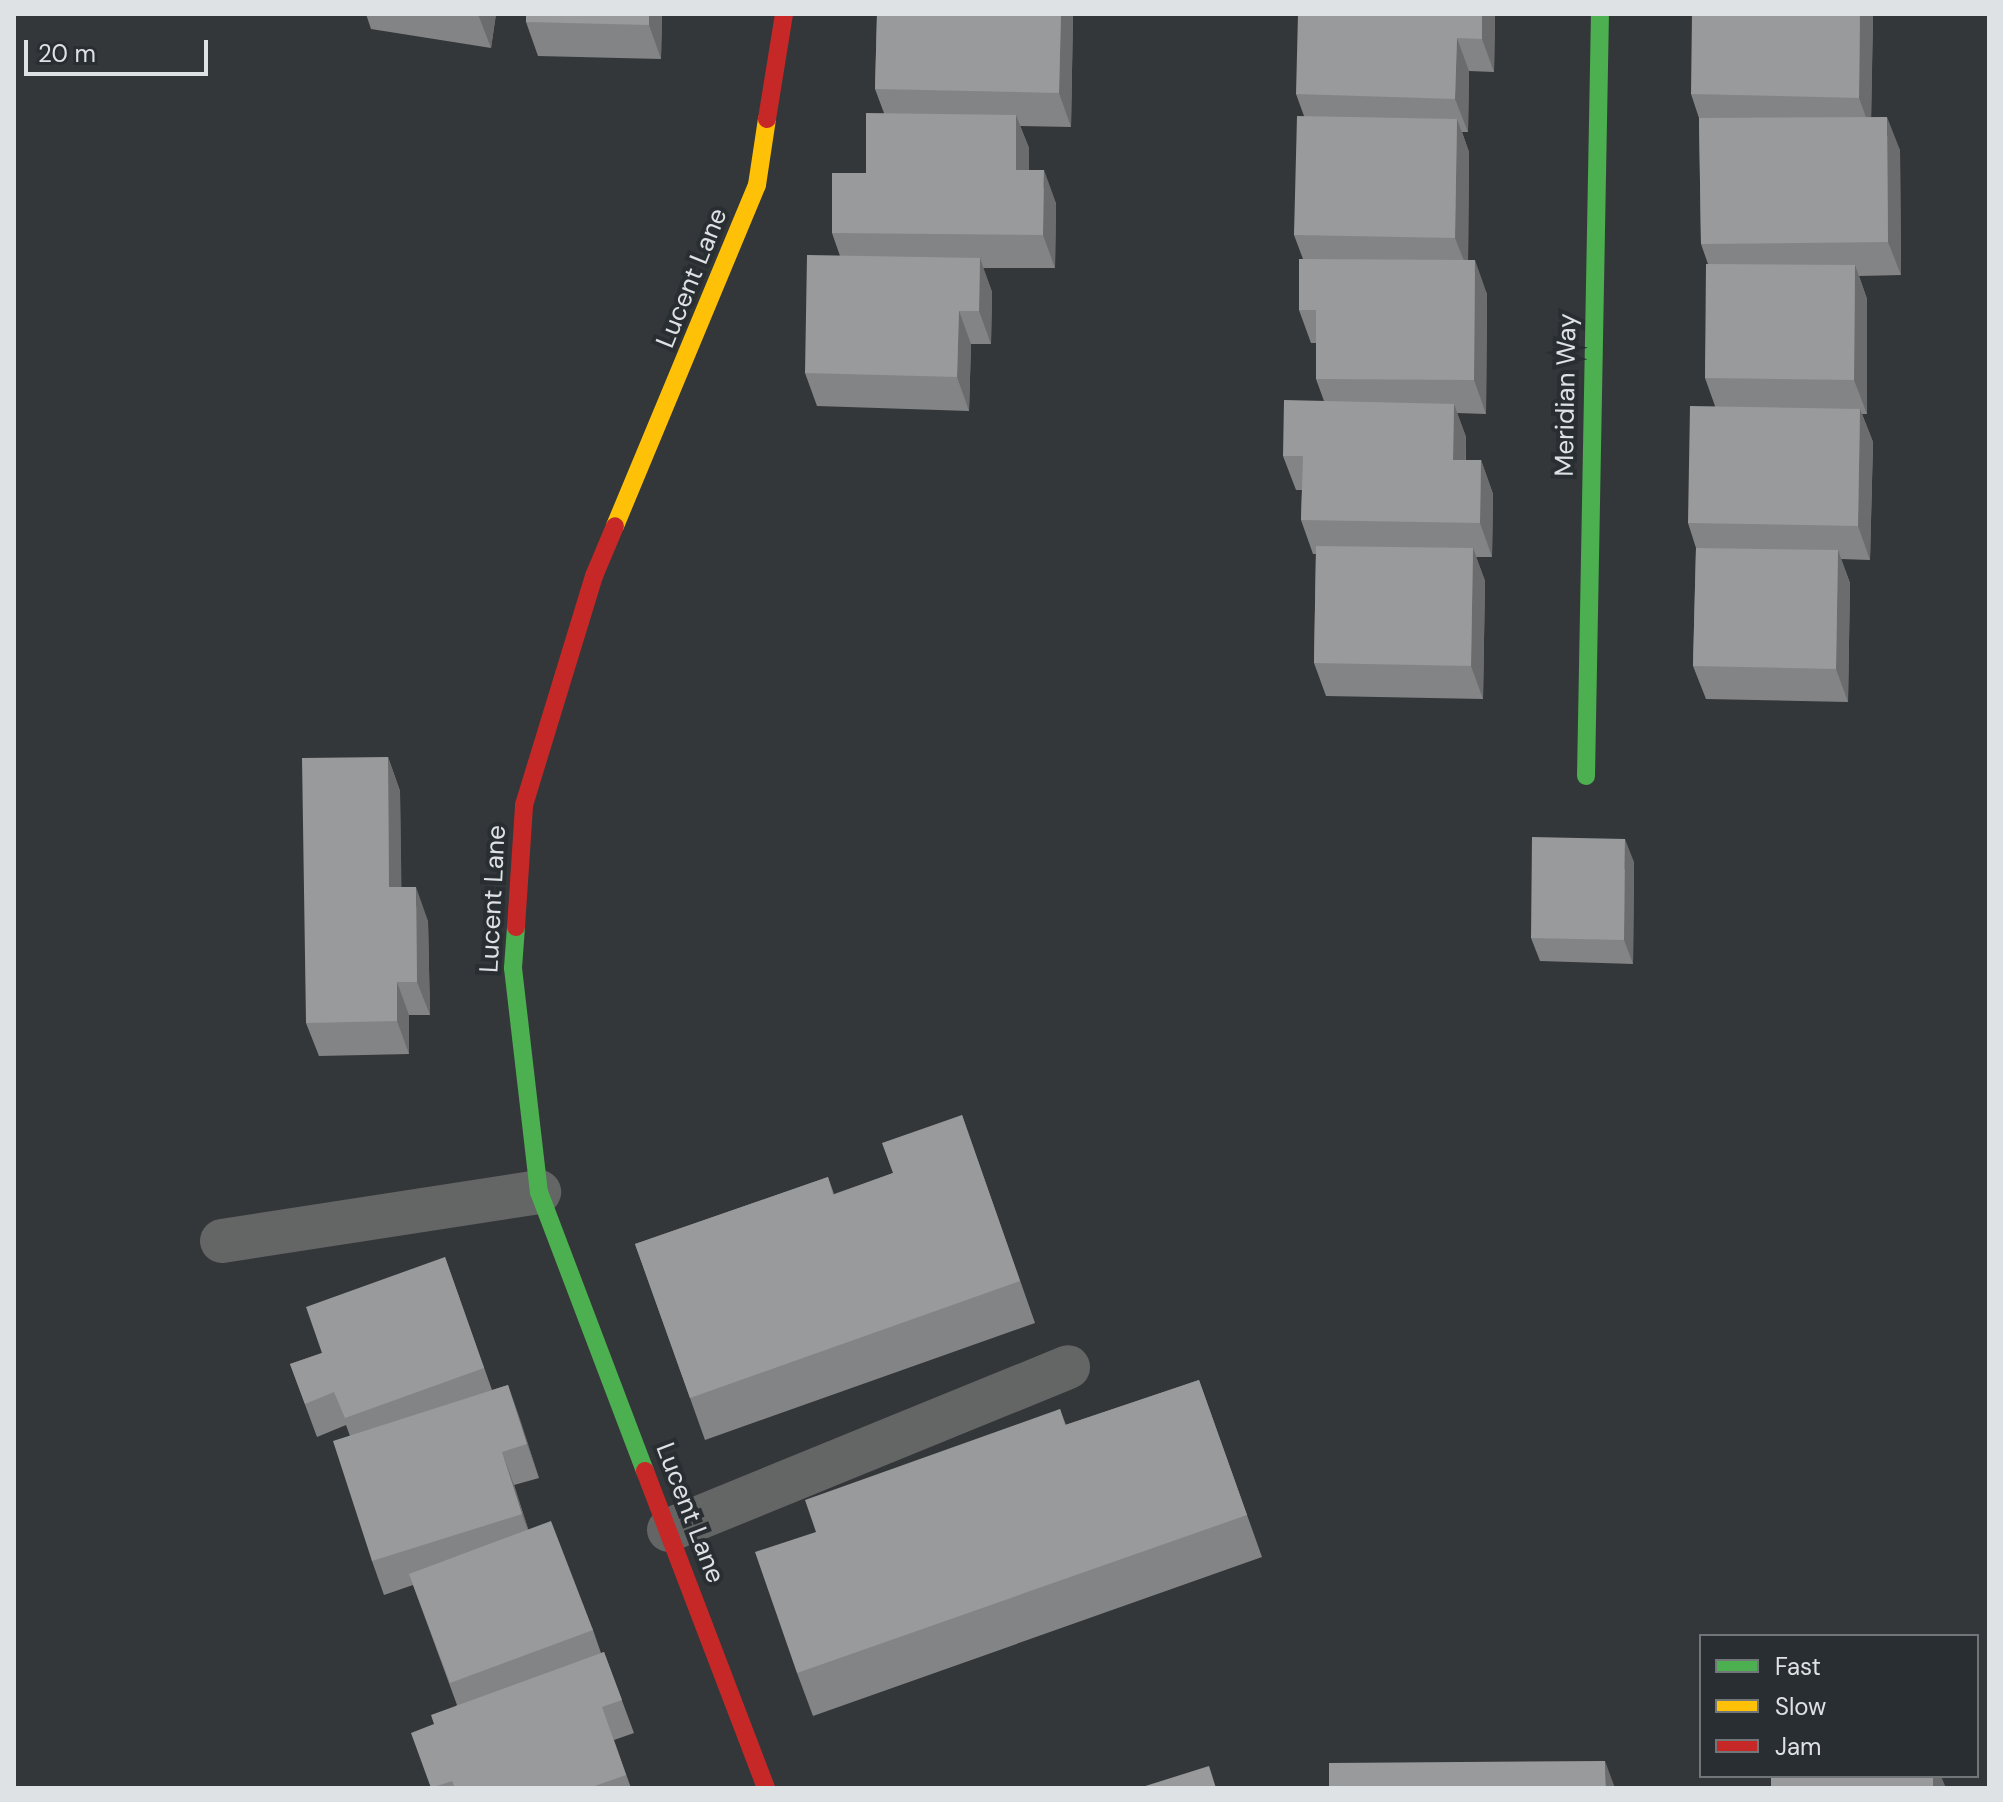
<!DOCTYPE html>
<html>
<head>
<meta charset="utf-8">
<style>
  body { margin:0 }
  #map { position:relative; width:2003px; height:1802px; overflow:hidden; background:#343739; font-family:"DM Sans",sans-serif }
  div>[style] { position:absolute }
  .street>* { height:44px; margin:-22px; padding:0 22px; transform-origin:22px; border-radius:22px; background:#646565 }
  .fast>* { height:18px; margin:-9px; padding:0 9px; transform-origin:9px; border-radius:9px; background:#4caf50 }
  .slow>* { height:18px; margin:-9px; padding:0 9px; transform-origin:9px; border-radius:9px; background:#ffc107 }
  .jam>* { height:18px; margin:-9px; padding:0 9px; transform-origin:9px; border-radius:9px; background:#c62828 }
  .wall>* { inset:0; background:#838486 }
  .shaded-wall>* { inset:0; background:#6a6c6d }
  .building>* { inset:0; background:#989a9c }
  span { translate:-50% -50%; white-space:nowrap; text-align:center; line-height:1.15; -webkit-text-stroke:8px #282e31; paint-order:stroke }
  .street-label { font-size:26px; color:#dee2e4 }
  .frame { position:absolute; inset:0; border:16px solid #dee2e4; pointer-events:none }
  .legend { position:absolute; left:1699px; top:1634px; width:280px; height:144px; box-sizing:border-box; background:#282e31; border:2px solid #717679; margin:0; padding:10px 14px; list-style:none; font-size:24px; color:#dee2e4 }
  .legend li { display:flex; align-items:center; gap:16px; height:40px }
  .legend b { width:40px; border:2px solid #717679 }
  .scale { position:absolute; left:24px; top:40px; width:184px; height:36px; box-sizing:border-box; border:4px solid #dee2e4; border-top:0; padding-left:10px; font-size:24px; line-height:28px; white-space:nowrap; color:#dee2e4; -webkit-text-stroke:6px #282e31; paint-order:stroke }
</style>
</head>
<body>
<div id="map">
  <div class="street">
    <div style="left:222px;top:1241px;width:321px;rotate:-8.8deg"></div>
    <div style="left:669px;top:1530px;width:431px;rotate:-22.2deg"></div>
  </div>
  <div class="fast">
    <div style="left:1586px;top:776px;width:762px;rotate:-88.95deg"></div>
    <div style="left:516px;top:927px;width:41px;rotate:94.2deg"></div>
    <div style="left:513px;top:968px;width:226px;rotate:83.4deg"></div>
    <div style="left:539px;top:1192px;width:298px;rotate:69.2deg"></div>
  </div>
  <div class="slow">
    <div style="left:615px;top:526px;width:369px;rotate:-67.4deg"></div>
    <div style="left:757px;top:185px;width:67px;rotate:-81.4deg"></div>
  </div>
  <div class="jam">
    <div style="left:767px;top:119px;width:106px;rotate:-80.8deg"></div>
    <div style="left:516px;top:927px;width:122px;rotate:-86.2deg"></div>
    <div style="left:524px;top:805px;width:239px;rotate:-73deg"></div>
    <div style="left:594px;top:576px;width:54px;rotate:-67.2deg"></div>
    <div style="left:645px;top:1471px;width:339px;rotate:69.1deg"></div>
  </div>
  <div class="wall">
    <div style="clip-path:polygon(366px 14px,496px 14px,491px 48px,371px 29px)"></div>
    <div style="clip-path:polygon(662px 14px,661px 59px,538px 56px,526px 22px)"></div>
    <div style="clip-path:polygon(877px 14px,1073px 14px,1071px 127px,1020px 126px,1029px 148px,1029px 170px,1056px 203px,1055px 268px,983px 268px,992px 292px,991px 344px,971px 344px,969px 411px,817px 406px,805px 373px,840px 256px,832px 233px,866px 173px,884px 113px,875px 89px)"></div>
    <div style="clip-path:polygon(1495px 14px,1494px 72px,1469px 71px,1468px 132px,1462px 132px,1469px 152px,1468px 260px,1487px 294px,1486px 414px,1457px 413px,1466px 437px,1466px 460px,1481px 460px,1493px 494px,1492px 557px,1476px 557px,1485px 581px,1483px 699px,1326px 696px,1314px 663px,1316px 554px,1313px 554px,1301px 520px,1302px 490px,1296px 490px,1283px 456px,1324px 401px,1316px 379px,1316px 343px,1311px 343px,1299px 310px,1303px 259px,1294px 235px,1304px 116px,1296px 94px)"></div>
    <div style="clip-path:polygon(1873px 14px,1871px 117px,1900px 150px,1901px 275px,1859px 276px,1867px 299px,1867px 414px,1862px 414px,1873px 442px,1870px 560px,1841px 559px,1850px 583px,1848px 702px,1706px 699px,1693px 666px,1696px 548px,1688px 523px,1715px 406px,1705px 378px,1708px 264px,1701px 244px,1699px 118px,1691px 94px)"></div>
    <div style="clip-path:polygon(388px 757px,400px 791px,401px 887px,428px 921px,430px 1015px,409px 1015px,409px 1054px,319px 1056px,306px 1023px)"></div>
    <div style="clip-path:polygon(1634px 862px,1633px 964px,1540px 961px,1531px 938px)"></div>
    <div style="clip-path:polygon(962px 1115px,1035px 1323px,705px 1440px,635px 1244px,828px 1177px,834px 1194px,893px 1173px)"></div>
    <div style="clip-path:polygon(445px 1257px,492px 1390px,508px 1385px,539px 1478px,514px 1485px,528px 1529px,593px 1630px,601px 1653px,604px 1652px,634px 1733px,614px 1740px,631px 1788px,431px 1788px,434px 1724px,457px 1705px,413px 1585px,384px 1595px,372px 1561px,350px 1436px,346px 1425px,317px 1437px,290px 1364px,322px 1353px)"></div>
    <div style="clip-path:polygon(1199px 1380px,1262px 1557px,813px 1716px,797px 1673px,816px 1532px,1060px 1409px,1066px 1425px)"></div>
  </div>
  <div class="shaded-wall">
    <div style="clip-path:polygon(478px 14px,496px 14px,491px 48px)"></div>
    <div style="clip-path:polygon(649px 14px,662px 14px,661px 59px,649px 25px)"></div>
    <div style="clip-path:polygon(1061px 14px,1073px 14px,1071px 127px,1059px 93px)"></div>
    <div style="clip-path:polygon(1482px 14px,1495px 14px,1494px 72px,1482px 39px)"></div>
    <div style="clip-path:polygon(1860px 14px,1873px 14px,1871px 131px,1859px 98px)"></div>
    <div style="clip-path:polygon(1457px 38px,1469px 71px,1468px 132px,1455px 99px)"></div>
    <div style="clip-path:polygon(1016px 115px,1029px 148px,1029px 203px,1016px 170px)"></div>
    <div style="clip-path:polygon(1887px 117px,1900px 150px,1901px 275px,1888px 242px)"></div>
    <div style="clip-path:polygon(1457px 119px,1469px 152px,1468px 271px,1455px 238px)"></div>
    <div style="clip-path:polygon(1044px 170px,1056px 203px,1055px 268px,1043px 235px)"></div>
    <div style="clip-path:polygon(980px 258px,992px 292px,991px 344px,979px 311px)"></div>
    <div style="clip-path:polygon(1475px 260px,1487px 294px,1486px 414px,1474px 380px)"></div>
    <div style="clip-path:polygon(1855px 265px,1867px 299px,1867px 414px,1854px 380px)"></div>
    <div style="clip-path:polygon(959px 311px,971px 344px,969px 411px,957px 377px)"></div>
    <div style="clip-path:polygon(1454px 404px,1466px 437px,1465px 494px,1453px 460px)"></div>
    <div style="clip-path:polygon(1860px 409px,1873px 442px,1870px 560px,1858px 526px)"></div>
    <div style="clip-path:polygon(1481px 460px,1493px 494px,1492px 557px,1480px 523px)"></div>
    <div style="clip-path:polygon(1473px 548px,1485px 581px,1483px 699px,1471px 666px)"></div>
    <div style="clip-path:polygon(1838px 550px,1850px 583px,1848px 702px,1836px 669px)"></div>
    <div style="clip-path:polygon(388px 757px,400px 791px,402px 921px,389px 887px)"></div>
    <div style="clip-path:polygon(1625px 839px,1634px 862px,1633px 964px,1624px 940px)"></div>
    <div style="clip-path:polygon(416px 887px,428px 921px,430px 1015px,417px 982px)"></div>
    <div style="clip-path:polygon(397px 982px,409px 1015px,409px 1054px,397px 1021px)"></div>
    <div style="clip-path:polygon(508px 1385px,520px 1419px,539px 1478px,527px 1444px)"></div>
    <div style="clip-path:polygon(502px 1452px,514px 1485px,534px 1547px,522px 1514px)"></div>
    <div style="clip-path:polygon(1605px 1761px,1615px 1788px,1606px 1788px)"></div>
    <div style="clip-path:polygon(1933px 1776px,1941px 1776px,1946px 1788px,1933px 1788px)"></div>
  </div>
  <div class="building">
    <div style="clip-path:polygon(526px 14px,649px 14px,649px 25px,526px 22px)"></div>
    <div style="clip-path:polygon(877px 14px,1061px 14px,1059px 93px,875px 89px)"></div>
    <div style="clip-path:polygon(1298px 14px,1482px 14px,1482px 39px,1457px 38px,1455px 99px,1296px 94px)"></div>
    <div style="clip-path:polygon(1692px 14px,1860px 14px,1859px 98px,1691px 94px)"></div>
    <div style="clip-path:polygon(866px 113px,1016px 115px,1016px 170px,1044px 170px,1043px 235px,832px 233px,832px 173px,866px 173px)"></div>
    <div style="clip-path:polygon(1297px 116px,1457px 119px,1455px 238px,1294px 235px)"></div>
    <div style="clip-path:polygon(1887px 117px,1888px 242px,1701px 244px,1699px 118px)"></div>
    <div style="clip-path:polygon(807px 255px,980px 258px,979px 311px,959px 311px,957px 377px,805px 373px)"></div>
    <div style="clip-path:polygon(1299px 259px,1475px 260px,1474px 380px,1316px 379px,1316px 310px,1299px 310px)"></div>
    <div style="clip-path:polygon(1706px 264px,1855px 265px,1854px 380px,1705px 378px)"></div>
    <div style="clip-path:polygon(1284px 400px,1454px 404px,1453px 460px,1481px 460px,1480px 523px,1301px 520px,1303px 456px,1283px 456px)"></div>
    <div style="clip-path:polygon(1690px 406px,1860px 409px,1858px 526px,1688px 523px)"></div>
    <div style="clip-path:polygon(1316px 546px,1473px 548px,1471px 666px,1314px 663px)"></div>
    <div style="clip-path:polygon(1696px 548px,1838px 550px,1836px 669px,1693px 666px)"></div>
    <div style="clip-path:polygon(388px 757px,389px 887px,416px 887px,417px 982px,397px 982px,397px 1021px,306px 1023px,302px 758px)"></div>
    <div style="clip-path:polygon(1532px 837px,1625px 839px,1624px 940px,1531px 938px)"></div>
    <div style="clip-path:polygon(962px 1115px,1020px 1281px,690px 1398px,635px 1244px,828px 1177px,833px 1195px,893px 1173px,882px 1143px)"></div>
    <div style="clip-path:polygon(445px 1257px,484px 1368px,345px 1418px,334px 1392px,305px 1404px,290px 1364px,322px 1353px,306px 1307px)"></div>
    <div style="clip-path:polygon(1199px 1380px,1247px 1515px,797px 1673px,755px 1552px,816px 1532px,805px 1500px,1060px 1409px,1065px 1425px)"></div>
    <div style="clip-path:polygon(508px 1385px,527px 1444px,502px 1452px,522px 1514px,372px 1561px,333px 1441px)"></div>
    <div style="clip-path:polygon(551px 1521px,593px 1630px,450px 1683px,409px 1574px)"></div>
    <div style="clip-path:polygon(604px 1652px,622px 1700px,602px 1707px,626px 1775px,589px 1788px,455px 1788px,452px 1781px,431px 1788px,411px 1733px,434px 1724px,431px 1715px)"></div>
    <div style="clip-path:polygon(1605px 1761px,1606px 1788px,1329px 1788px,1329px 1763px)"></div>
    <div style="clip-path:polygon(1209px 1766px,1216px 1788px,1139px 1788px)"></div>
    <div style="clip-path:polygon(1771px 1776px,1933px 1776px,1933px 1788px,1771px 1788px)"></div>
  </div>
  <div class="street-label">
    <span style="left:692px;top:278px;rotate:-68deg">Lucent Lane</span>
    <span style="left:1566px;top:395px;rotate:-89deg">Meridian Way</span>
    <span style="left:493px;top:899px;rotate:-87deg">Lucent Lane</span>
    <span style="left:690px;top:1513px;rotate:69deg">Lucent Lane</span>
  </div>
  <div class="frame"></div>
  <ul class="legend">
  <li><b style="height:10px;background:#4caf50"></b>Fast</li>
  <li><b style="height:10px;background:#ffc107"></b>Slow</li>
  <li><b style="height:10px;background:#c62828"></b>Jam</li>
  </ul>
  <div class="scale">20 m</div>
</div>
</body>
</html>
